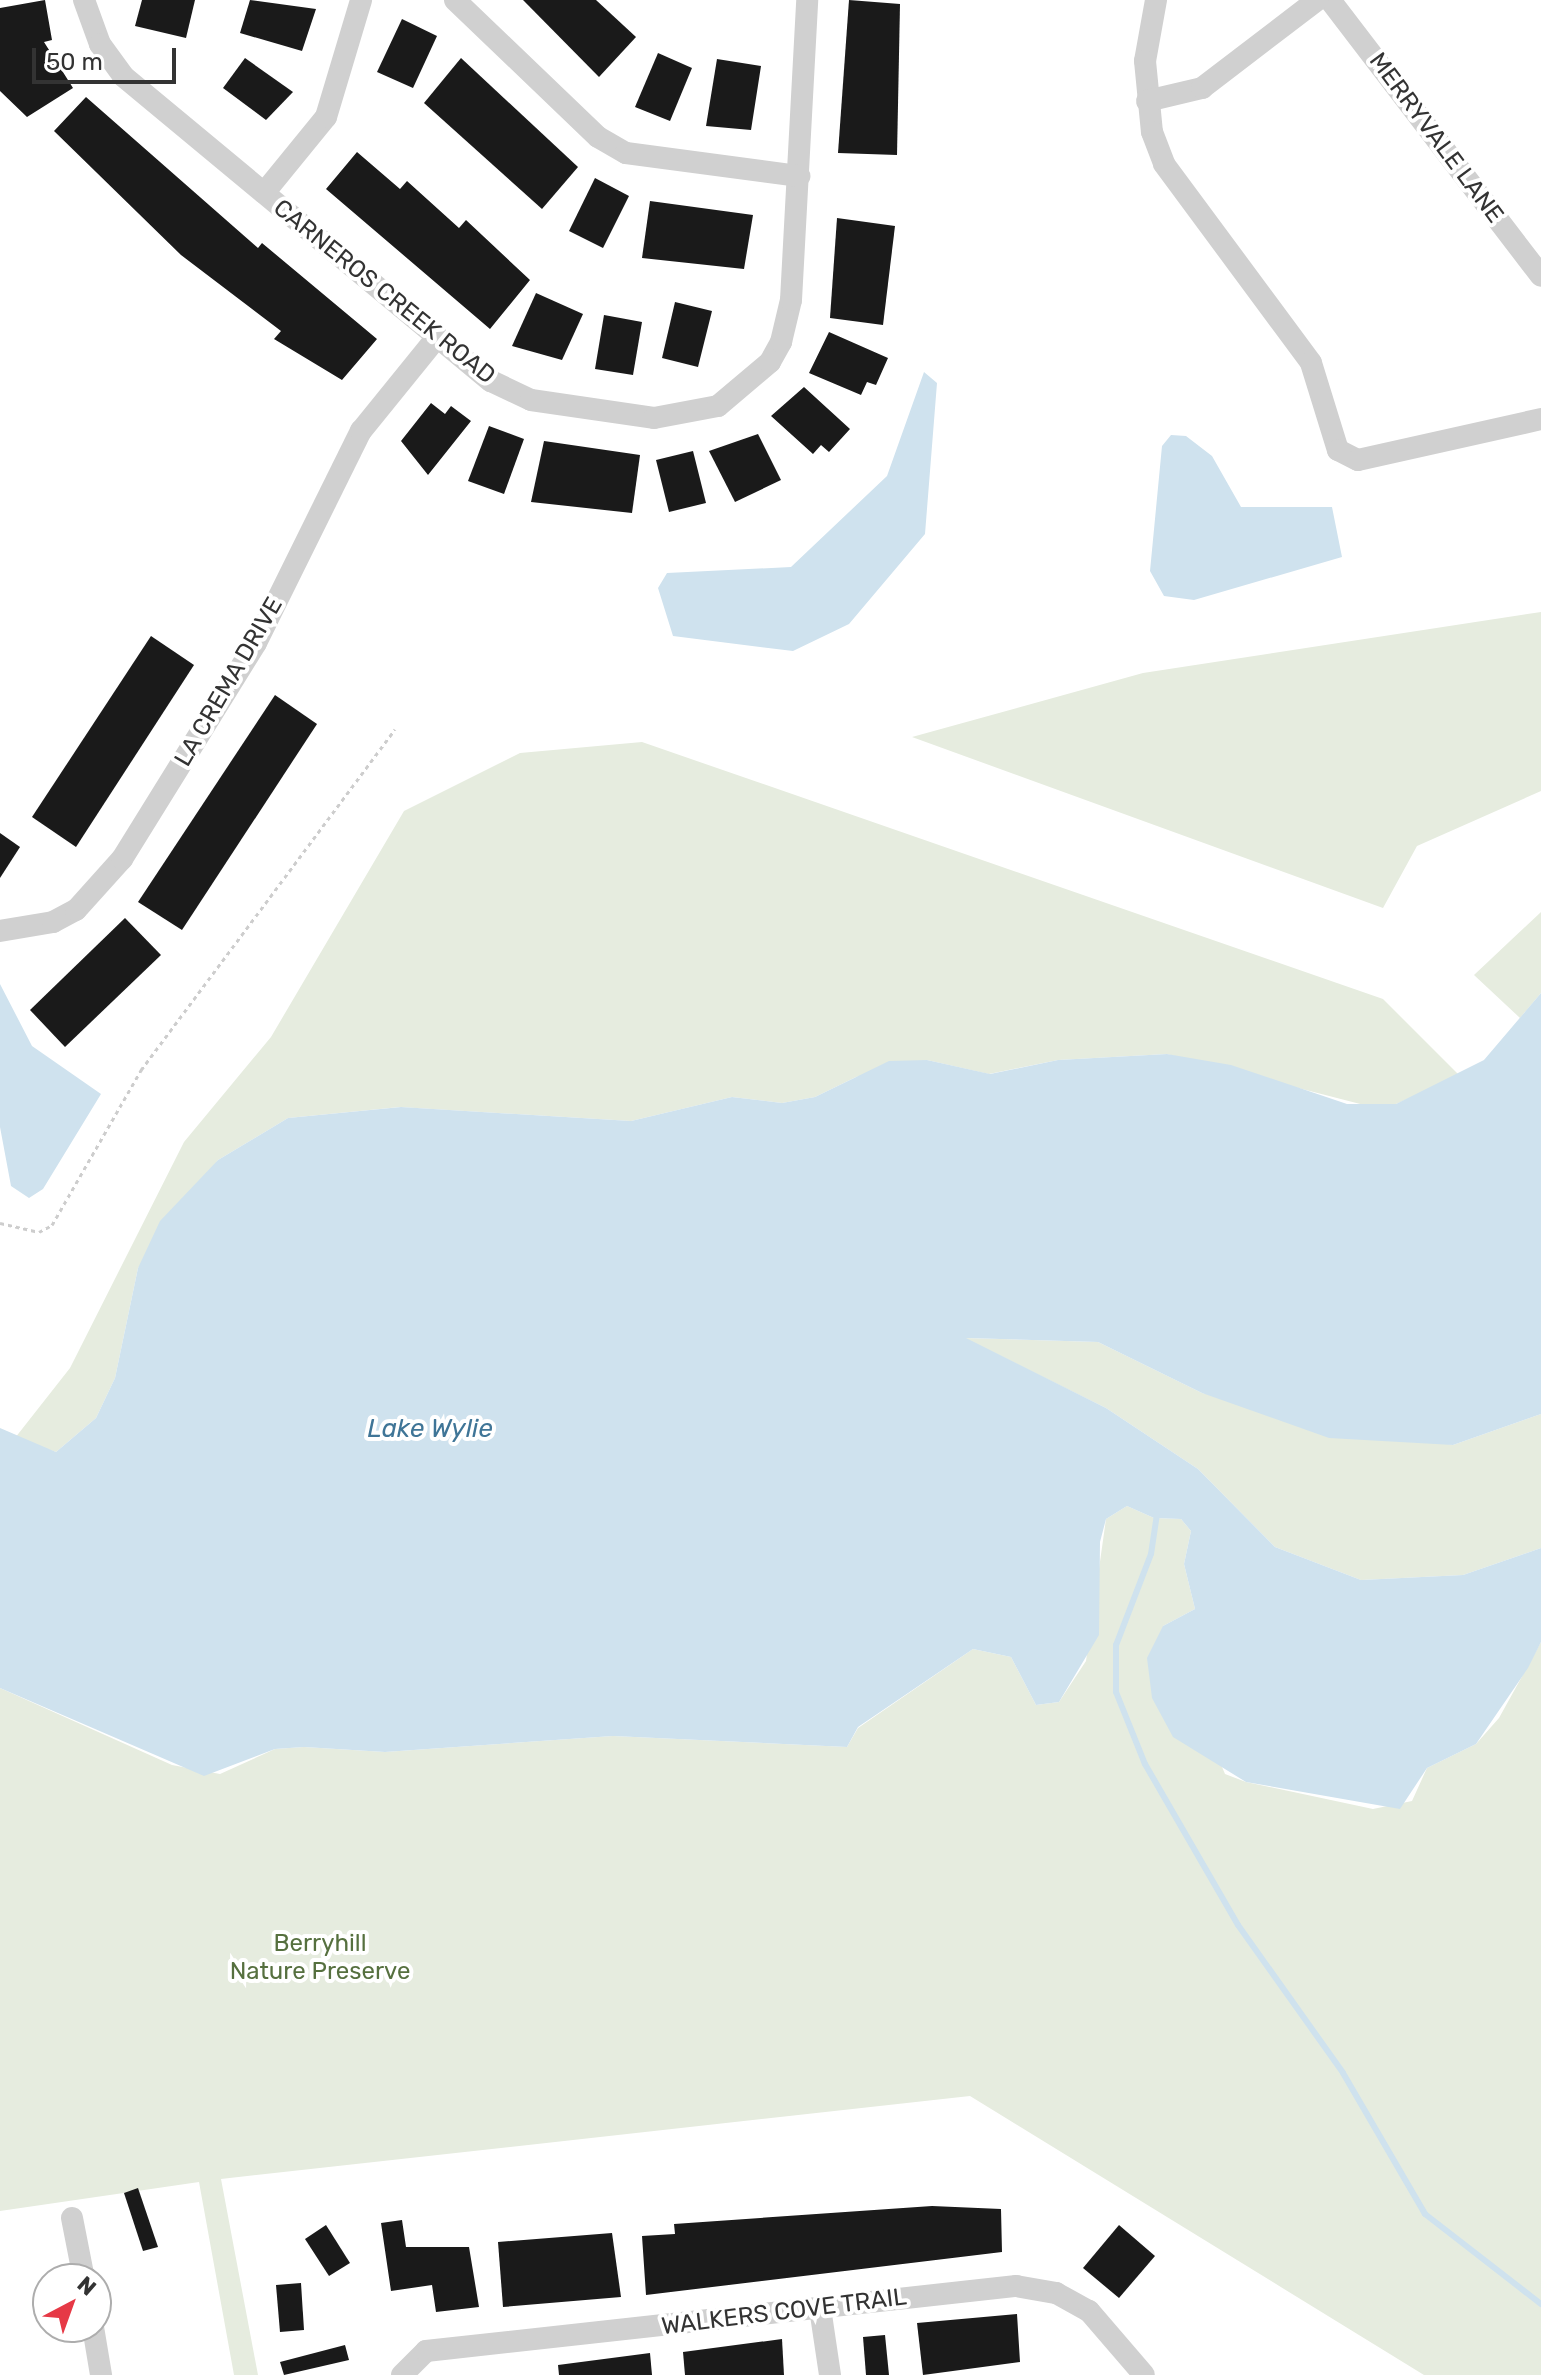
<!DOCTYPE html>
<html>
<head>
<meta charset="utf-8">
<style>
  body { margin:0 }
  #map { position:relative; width:1541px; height:2375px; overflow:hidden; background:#fff; font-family:Rubik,sans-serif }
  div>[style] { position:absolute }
  .green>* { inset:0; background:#e6ecdf }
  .water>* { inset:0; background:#cfe2ee }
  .stream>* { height:6px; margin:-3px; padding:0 3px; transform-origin:3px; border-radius:3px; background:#cfe2ee }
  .building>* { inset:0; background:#1a1a1a }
  .path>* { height:3px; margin-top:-1.5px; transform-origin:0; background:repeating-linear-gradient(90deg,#cdcdcd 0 4px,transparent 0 8px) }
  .minor>* { height:22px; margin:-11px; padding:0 11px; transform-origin:11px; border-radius:11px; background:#d0d0d0 }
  span { translate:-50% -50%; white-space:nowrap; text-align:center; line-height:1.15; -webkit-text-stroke:8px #fff; paint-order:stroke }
  .street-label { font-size:24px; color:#333 }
  .park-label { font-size:24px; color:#56703f }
  .water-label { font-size:26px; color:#3f7597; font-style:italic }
  .north { position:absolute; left:32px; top:2263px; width:80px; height:80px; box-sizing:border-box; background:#fff; border:2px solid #adadad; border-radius:50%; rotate:41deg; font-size:22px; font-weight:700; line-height:32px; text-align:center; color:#333 }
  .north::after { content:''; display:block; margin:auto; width:28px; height:36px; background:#e63946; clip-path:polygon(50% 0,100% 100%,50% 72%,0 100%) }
  .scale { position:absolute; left:32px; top:48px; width:144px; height:36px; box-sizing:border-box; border:4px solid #333; border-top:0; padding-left:10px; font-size:24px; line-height:28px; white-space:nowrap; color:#333; -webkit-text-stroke:6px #fff; paint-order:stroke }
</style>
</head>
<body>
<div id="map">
  <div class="green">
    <div style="clip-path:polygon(1541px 612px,1541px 791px,1417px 846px,1383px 908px,912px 737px,1143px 673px)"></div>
    <div style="clip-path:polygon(642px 742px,1383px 999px,1460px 1076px,1396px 1104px,1368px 1106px,1167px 1054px,1058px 1060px,989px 1074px,927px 1060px,856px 1077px,815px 1097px,782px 1103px,732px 1097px,631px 1121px,400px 1107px,288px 1118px,218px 1160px,138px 1268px,115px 1378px,96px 1418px,56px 1452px,15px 1438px,70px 1368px,184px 1142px,271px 1037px,404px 811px,520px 753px)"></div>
    <div style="clip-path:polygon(1541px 912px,1541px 993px,1520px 1018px,1474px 975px)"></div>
    <div style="clip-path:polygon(964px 1338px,1098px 1342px,1202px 1393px,1453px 1445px,1541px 1414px,1541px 1548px,1463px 1575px,1361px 1580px,1275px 1547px,1198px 1469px,1106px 1408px)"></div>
    <div style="clip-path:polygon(1127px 1506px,1154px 1518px,1181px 1519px,1191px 1531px,1184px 1564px,1195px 1609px,1163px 1626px,1225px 1774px,1246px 1782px,1373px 1809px,1412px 1801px,1427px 1768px,1476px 1744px,1499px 1718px,1541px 1642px,1541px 2375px,1424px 2375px,970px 2096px,221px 2179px,258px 2375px,234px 2375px,199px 2182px,0 2211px,0 1688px,172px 1765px,220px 1774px,275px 1749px,304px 1747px,385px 1752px,613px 1736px,847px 1747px,858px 1728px,973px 1649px,1011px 1657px,1036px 1705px,1059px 1702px,1086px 1661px,1106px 1519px)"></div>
  </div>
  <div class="water">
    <div style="clip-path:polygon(924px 372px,937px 383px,925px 534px,849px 624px,793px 651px,673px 636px,658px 588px,667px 573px,791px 567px,887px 476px)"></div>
    <div style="clip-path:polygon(1171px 435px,1186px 436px,1212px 456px,1241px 507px,1332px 507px,1342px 557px,1194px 600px,1164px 596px,1150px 571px,1162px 446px)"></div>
    <div style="clip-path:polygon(0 984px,32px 1046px,101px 1094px,43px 1189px,29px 1198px,11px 1186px,0 1127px)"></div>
    <div style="clip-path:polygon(1541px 993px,1541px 1414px,1453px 1445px,1329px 1438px,1202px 1393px,1098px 1342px,966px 1338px,1106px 1408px,1198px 1469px,1275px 1547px,1361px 1580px,1463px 1575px,1541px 1548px,1541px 1642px,1528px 1668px,1476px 1744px,1427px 1768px,1400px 1809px,1246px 1782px,1173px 1737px,1152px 1698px,1147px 1658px,1163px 1626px,1195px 1609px,1184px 1564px,1191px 1531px,1181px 1519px,1154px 1518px,1127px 1506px,1106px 1519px,1100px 1542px,1099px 1635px,1059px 1702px,1036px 1705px,1011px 1657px,973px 1649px,858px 1727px,847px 1747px,613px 1736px,385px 1752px,304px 1747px,275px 1749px,204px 1776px,0 1688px,0 1428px,56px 1452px,96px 1418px,115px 1378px,138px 1268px,160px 1221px,218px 1160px,288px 1118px,401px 1107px,631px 1121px,732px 1097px,782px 1103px,815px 1097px,889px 1061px,927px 1060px,990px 1074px,1058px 1060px,1167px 1054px,1231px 1065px,1347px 1104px,1396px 1104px,1484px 1060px)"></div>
  </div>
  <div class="stream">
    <div style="left:1157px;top:1514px;width:40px;rotate:98.5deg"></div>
    <div style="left:1151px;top:1554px;width:97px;rotate:111deg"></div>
    <div style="left:1116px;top:1645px;width:47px;rotate:90deg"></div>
    <div style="left:1116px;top:1692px;width:78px;rotate:68.1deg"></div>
    <div style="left:1145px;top:1764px;width:186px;rotate:60deg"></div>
    <div style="left:1238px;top:1925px;width:181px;rotate:54.6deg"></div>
    <div style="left:1343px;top:2073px;width:163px;rotate:59.8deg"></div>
    <div style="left:1425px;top:2214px;width:147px;rotate:37.8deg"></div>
  </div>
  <div class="building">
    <div style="clip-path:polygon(45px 0,52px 40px,44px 42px,73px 88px,27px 117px,0 91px,0 8px)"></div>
    <div style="clip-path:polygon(142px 0,195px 0,186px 38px,135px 26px)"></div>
    <div style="clip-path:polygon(250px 0,316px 9px,302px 51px,240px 33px)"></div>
    <div style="clip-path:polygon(523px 0,596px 0,636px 37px,599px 77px)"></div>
    <div style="clip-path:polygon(849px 0,900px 4px,897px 155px,838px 153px)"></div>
    <div style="clip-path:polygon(402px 19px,437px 36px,413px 88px,377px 72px)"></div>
    <div style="clip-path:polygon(658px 53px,692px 68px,670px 121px,635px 107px)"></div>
    <div style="clip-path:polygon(245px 58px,293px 92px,266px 120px,223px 88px)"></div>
    <div style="clip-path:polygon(461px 58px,578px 167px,542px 209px,424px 103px)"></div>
    <div style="clip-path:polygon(717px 59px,761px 66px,751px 130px,706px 126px)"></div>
    <div style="clip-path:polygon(86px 97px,258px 248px,262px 243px,377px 339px,342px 380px,274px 339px,281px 331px,181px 255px,54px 131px)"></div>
    <div style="clip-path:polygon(357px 152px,400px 189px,407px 181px,459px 228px,466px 220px,530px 280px,490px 329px,326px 189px)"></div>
    <div style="clip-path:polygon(595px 178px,629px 196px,603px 248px,569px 231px)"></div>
    <div style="clip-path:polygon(650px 201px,753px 215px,744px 269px,642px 258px)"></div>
    <div style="clip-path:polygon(837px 218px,895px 226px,883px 325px,830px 318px)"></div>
    <div style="clip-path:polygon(536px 293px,583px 314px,562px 360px,512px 346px)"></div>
    <div style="clip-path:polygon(675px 302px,712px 311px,698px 367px,662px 358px)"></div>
    <div style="clip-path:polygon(604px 315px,642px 322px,633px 375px,595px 369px)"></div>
    <div style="clip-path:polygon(829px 332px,888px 358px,876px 385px,867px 382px,861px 395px,809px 373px)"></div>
    <div style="clip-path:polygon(804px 387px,850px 429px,829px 452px,821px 445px,813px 454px,771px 416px)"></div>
    <div style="clip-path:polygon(431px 403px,445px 414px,451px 406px,471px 421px,428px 475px,401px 441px)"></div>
    <div style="clip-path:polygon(489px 426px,524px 439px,504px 494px,468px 481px)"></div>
    <div style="clip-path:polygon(758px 434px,781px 480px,735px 502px,709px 451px)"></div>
    <div style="clip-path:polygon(544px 441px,640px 455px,632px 513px,531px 502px)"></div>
    <div style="clip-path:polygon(693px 451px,706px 503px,669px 512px,656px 460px)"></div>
    <div style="clip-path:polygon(151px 636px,194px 665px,76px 847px,32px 817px)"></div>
    <div style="clip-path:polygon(275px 695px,317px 724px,182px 930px,138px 902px)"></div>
    <div style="clip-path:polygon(0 833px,20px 847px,0 878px)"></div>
    <div style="clip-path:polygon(125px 918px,161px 955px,65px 1047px,30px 1010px)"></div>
    <div style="clip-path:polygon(138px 2188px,158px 2247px,143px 2251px,124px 2193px)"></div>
    <div style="clip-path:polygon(932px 2206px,1001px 2209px,1002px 2252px,646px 2295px,642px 2236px,675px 2234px,674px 2224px)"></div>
    <div style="clip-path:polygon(402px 2220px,406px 2247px,469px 2247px,479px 2307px,436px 2312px,432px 2285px,391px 2291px,381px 2223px)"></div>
    <div style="clip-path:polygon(326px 2225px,350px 2263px,329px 2276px,305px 2239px)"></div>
    <div style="clip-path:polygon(1119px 2225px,1155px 2256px,1119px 2298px,1083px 2268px)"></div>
    <div style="clip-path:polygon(612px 2233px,621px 2297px,503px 2307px,498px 2242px)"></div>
    <div style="clip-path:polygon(301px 2283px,304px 2330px,280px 2332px,276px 2285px)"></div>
    <div style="clip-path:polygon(1017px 2314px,1020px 2362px,923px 2375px,917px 2323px)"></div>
    <div style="clip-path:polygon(885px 2335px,889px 2375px,866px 2375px,863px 2337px)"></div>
    <div style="clip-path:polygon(782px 2339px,784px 2375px,685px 2375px,683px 2352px)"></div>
    <div style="clip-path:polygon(345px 2345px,349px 2360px,284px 2375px,280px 2362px)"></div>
    <div style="clip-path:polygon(650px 2353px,652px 2375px,559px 2375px,558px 2365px)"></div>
  </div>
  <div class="path">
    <div style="left:0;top:1223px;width:40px;rotate:13deg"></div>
    <div style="left:39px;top:1232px;width:15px;rotate:-28deg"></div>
    <div style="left:52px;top:1225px;width:179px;rotate:-60.1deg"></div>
    <div style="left:141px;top:1070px;width:425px;rotate:-53.3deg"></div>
  </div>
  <div class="minor">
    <div style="left:84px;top:0;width:47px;rotate:70deg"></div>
    <div style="left:100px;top:44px;width:39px;rotate:54deg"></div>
    <div style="left:123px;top:76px;width:478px;rotate:39.7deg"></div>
    <div style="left:491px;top:381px;width:44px;rotate:25.4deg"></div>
    <div style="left:531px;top:400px;width:124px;rotate:8.3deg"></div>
    <div style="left:654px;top:418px;width:65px;rotate:-10.6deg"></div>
    <div style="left:718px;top:406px;width:68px;rotate:-40.2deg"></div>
    <div style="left:770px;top:362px;width:23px;rotate:-61deg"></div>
    <div style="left:781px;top:342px;width:43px;rotate:-76.6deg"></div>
    <div style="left:791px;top:300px;width:300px;rotate:-86.9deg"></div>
    <div style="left:455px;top:0;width:198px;rotate:43.8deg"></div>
    <div style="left:598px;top:137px;width:32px;rotate:30deg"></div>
    <div style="left:626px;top:153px;width:175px;rotate:7.6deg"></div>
    <div style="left:1156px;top:0;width:62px;rotate:100.2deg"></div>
    <div style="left:1145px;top:61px;width:71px;rotate:84.4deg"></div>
    <div style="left:1152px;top:132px;width:34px;rotate:69deg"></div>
    <div style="left:1164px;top:164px;width:247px;rotate:53.5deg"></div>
    <div style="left:1311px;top:363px;width:91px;rotate:72.8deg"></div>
    <div style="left:1338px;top:450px;width:22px;rotate:27deg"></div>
    <div style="left:1358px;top:460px;width:188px;rotate:-12.6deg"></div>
    <div style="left:1330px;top:0;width:347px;rotate:52.6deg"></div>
    <div style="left:1147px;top:101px;width:57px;rotate:-13.3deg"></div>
    <div style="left:1202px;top:88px;width:145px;rotate:-37.4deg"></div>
    <div style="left:264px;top:193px;width:98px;rotate:-50.8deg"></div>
    <div style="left:326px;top:117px;width:122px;rotate:-73.3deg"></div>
    <div style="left:0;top:931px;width:54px;rotate:-9.6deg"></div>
    <div style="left:53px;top:922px;width:26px;rotate:-28deg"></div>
    <div style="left:76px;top:910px;width:69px;rotate:-48deg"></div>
    <div style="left:122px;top:859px;width:254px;rotate:-58.2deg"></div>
    <div style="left:256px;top:643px;width:237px;rotate:-63.7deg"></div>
    <div style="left:361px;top:431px;width:121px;rotate:-51deg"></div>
    <div style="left:72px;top:2218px;width:62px;rotate:78.9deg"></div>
    <div style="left:820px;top:2308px;width:68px;rotate:81.5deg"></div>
    <div style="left:93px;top:2327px;width:49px;rotate:80.5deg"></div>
    <div style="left:402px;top:2375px;width:34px;rotate:-45deg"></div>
    <div style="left:426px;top:2351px;width:594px;rotate:-6.29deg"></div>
    <div style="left:1016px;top:2286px;width:41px;rotate:9.9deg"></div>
    <div style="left:1056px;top:2293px;width:38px;rotate:29deg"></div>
    <div style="left:1089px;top:2311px;width:84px;rotate:49.3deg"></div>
  </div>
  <div class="street-label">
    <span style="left:1436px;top:138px;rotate:53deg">MERRYVALE LANE</span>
    <span style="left:384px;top:292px;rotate:39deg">CARNEROS CREEK ROAD</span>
    <span style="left:229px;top:682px;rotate:-60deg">LA CREMA DRIVE</span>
    <span style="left:784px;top:2312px;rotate:-7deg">WALKERS COVE TRAIL</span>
  </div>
  <div class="park-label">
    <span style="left:320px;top:1958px">Berryhill<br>Nature Preserve</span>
  </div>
  <div class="water-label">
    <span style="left:430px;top:1429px">Lake Wylie</span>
  </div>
  <div class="north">N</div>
  <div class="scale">50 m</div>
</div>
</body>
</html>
